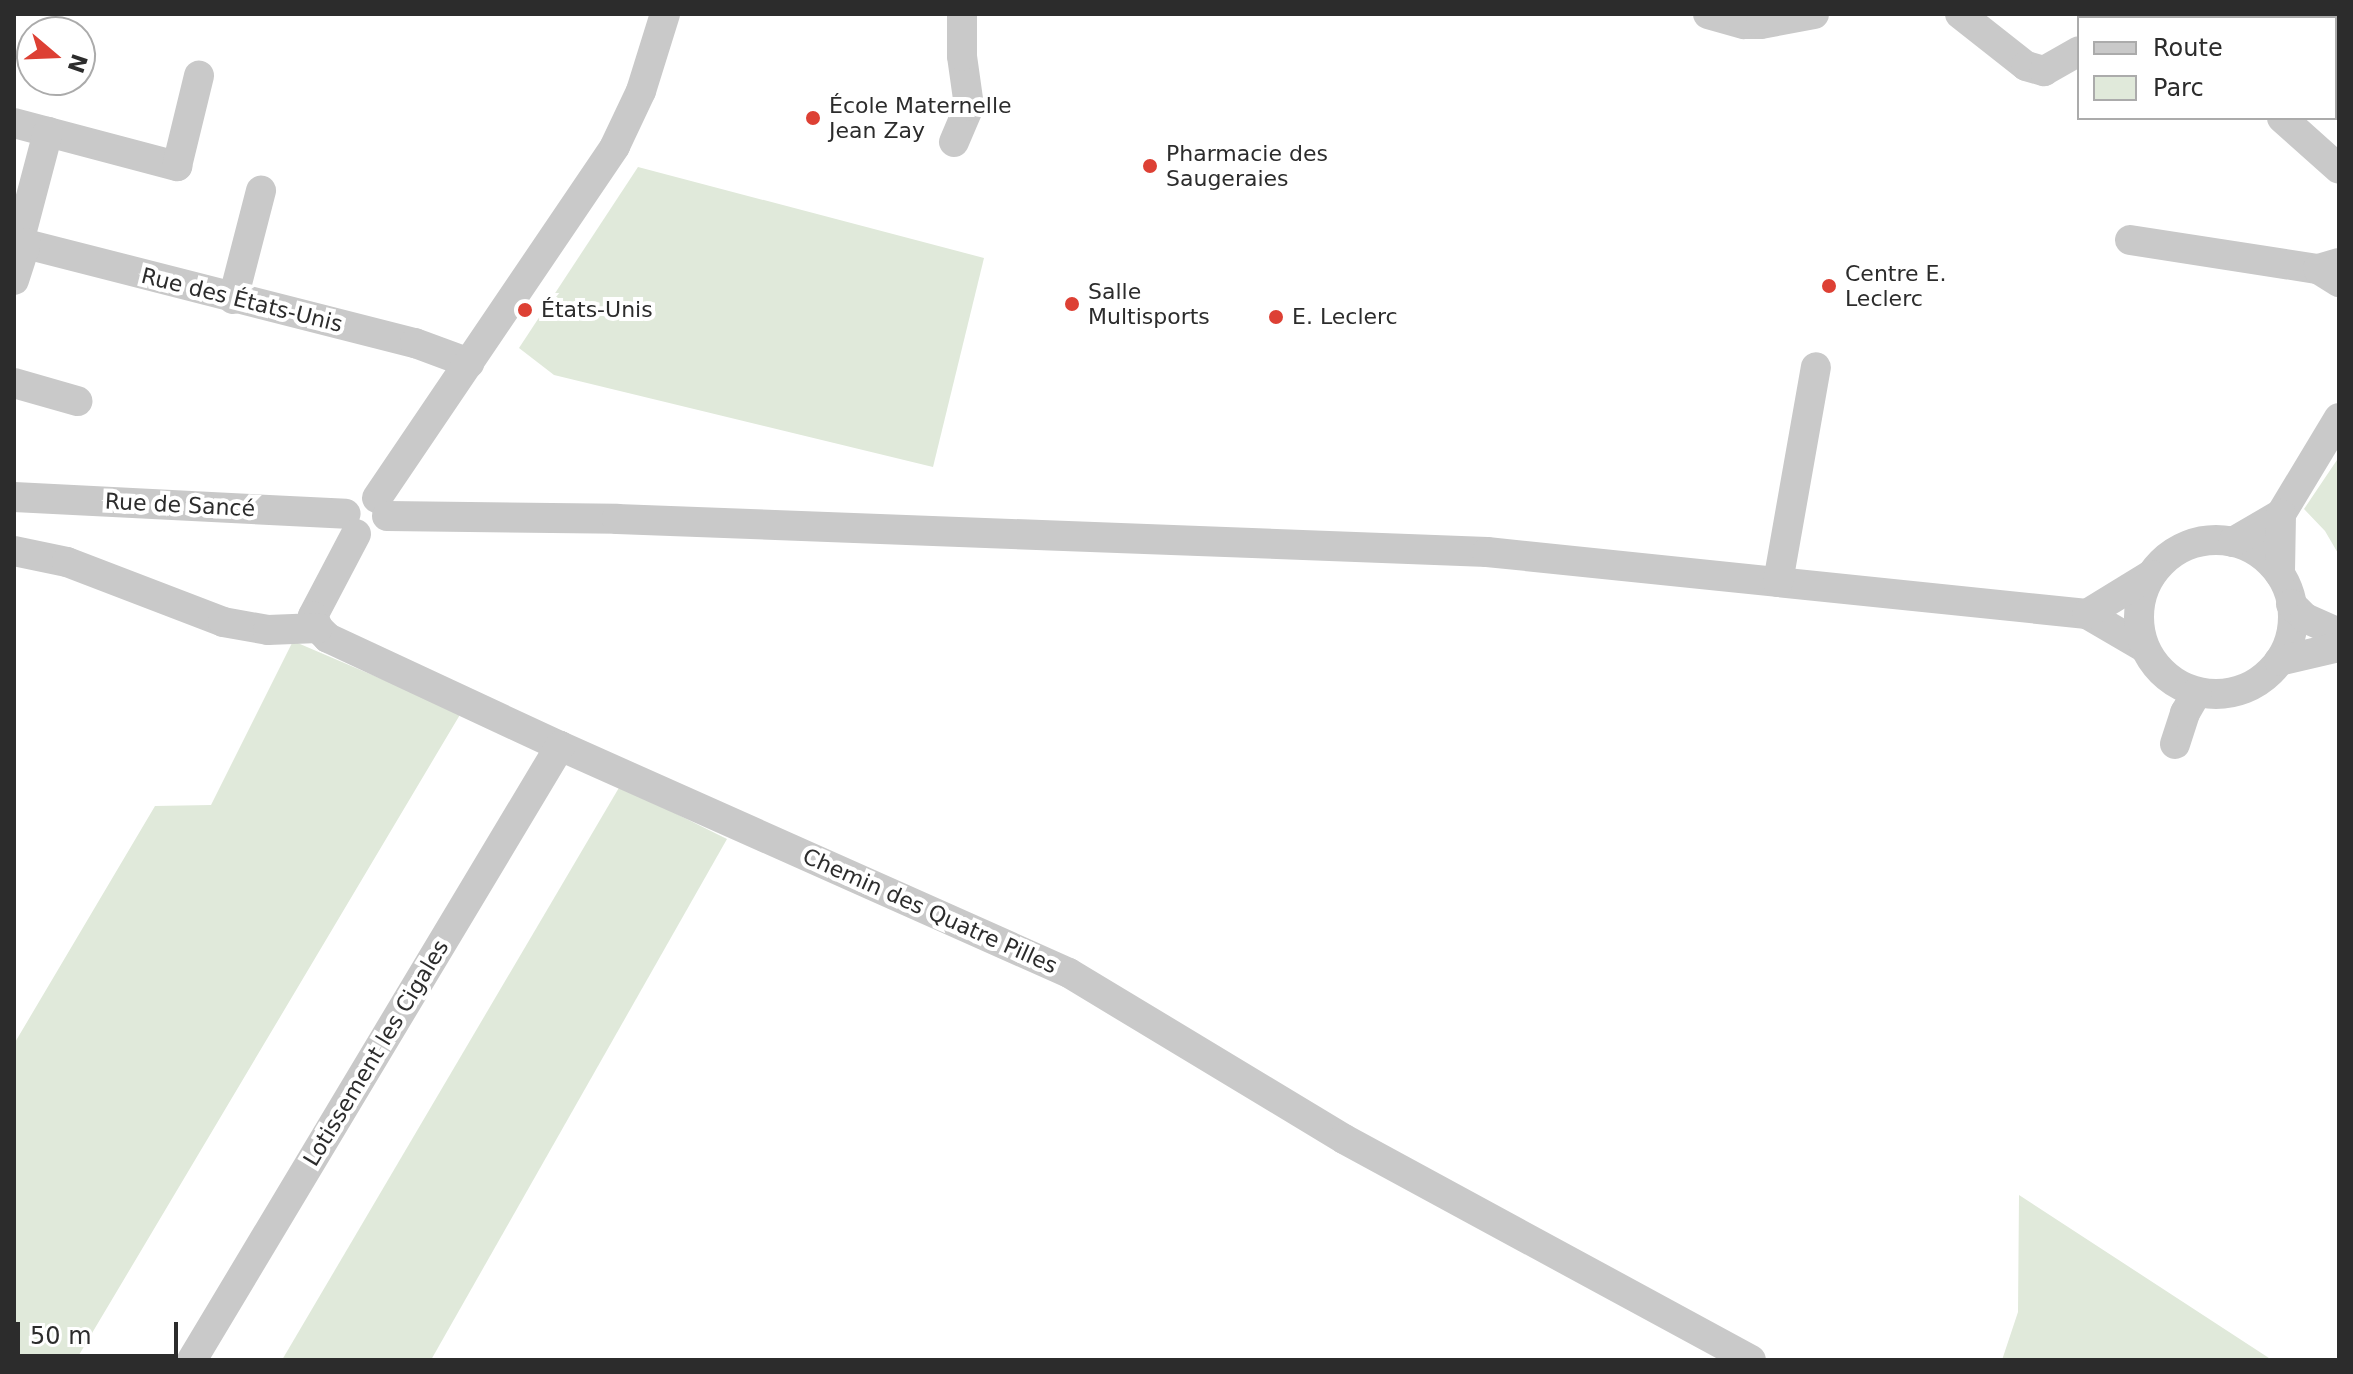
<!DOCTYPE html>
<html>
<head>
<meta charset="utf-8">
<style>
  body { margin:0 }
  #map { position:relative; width:2353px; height:1374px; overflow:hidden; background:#fff; font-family:"DejaVu Sans",sans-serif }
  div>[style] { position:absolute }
  .green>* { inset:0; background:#e0e9da }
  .minor>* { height:30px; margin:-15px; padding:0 15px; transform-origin:15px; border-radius:15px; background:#c9c9c9 }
  .minor>.ring { margin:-15px; padding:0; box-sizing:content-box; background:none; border:30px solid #c9c9c9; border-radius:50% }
  .dots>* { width:22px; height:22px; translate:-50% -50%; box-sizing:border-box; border:4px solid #fff; border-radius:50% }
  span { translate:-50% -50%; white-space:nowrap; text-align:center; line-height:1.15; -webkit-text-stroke:8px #fff; paint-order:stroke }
  .poi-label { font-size:22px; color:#2c2c2c }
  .left { translate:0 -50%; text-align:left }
  .street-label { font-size:22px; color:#2c2c2c }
  .frame { position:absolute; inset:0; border:16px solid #2c2c2c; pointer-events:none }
  .legend { position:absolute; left:2077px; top:16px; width:260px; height:104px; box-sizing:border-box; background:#fff; border:2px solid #ababab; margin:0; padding:10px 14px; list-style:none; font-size:24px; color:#2c2c2c }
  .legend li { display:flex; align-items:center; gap:16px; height:40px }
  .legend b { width:40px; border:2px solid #ababab }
  .north { position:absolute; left:16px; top:16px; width:80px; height:80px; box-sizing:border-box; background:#fff; border:2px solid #ababab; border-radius:50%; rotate:109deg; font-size:22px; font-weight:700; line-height:32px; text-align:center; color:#2c2c2c }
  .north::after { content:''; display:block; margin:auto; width:28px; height:36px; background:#dd4034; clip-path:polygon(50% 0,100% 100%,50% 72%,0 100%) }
  .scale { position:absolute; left:16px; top:1322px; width:162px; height:36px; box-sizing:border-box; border:4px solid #2c2c2c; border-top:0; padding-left:10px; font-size:24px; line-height:28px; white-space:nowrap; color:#2c2c2c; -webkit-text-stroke:6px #fff; paint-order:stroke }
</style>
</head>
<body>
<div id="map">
  <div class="green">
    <div style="clip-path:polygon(638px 167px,984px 258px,933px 467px,554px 375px,519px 348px)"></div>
    <div style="clip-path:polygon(2339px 457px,2339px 555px,2325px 531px,2304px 509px)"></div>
    <div style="clip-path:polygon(293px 641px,461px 713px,76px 1360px,14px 1360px,14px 1044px,155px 806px,211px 805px)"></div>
    <div style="clip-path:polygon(620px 786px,727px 839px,431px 1360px,282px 1360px)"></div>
    <div style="clip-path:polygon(2019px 1195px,2272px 1360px,2002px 1360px,2018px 1312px)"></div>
  </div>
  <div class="minor">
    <div style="left:1708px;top:14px;width:37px;rotate:16deg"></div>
    <div style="left:1744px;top:24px;width:17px"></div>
    <div style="left:1761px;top:24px;width:54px;rotate:-10.7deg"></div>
    <div style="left:1960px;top:14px;width:84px;rotate:38.2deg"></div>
    <div style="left:2026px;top:66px;width:19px;rotate:16deg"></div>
    <div style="left:2044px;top:71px;width:40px;rotate:-29.7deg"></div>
    <div style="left:2182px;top:14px;width:4px;rotate:90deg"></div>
    <div style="left:2130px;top:18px;width:19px;rotate:-3deg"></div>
    <div style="left:2282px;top:118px;width:76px;rotate:41.8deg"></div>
    <div style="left:14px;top:123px;width:169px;rotate:14.8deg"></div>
    <div style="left:177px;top:166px;width:93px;rotate:-76.3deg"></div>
    <div style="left:954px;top:142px;width:39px;rotate:-67deg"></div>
    <div style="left:969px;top:106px;width:50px;rotate:-98deg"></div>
    <div style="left:962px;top:56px;width:42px;rotate:-90deg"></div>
    <div style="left:2130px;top:240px;width:190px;rotate:8.8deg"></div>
    <div style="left:14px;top:241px;width:414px;rotate:14.3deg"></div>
    <div style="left:415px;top:343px;width:58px;rotate:20.3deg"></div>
    <div style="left:19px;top:242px;width:114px;rotate:-75.2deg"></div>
    <div style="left:2339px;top:263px;width:22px;rotate:164deg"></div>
    <div style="left:2318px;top:269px;width:25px;rotate:32deg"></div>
    <div style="left:14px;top:280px;width:39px;rotate:-72deg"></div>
    <div style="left:233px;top:299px;width:112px;rotate:-75.5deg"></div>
    <div style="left:14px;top:383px;width:66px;rotate:15.9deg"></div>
    <div style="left:14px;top:497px;width:332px;rotate:2.9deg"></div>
    <div style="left:377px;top:498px;width:425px;rotate:-55.9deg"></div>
    <div style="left:615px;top:146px;width:61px;rotate:-64.7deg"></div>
    <div style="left:641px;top:91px;width:81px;rotate:-72.7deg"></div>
    <div style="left:2281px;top:514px;width:112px;rotate:-58.9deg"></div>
    <div style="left:387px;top:516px;width:230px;rotate:0.7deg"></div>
    <div style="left:617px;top:519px;width:871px;rotate:2.17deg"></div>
    <div style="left:1487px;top:552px;width:603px;rotate:5.9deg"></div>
    <div style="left:2087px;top:614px;width:67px;rotate:30.4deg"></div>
    <div style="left:356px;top:534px;width:93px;rotate:117.7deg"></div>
    <div style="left:313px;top:616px;width:13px;rotate:67deg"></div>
    <div style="left:318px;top:628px;width:14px;rotate:45deg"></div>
    <div style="left:328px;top:638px;width:256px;rotate:25deg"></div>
    <div style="left:560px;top:746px;width:557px;rotate:24.04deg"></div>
    <div style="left:1069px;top:973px;width:321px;rotate:31.1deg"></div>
    <div style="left:1344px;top:1139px;width:463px;rotate:28.5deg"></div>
    <div class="ring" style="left:2139px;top:540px;width:124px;height:124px"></div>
    <div style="left:2233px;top:542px;width:56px;rotate:-30.3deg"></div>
    <div style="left:2281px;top:514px;width:60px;rotate:91deg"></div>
    <div style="left:14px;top:551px;width:54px;rotate:11.7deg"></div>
    <div style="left:67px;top:562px;width:167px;rotate:21deg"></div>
    <div style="left:223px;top:622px;width:46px;rotate:10.1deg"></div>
    <div style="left:268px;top:630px;width:50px;rotate:-2.3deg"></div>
    <div style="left:1778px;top:582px;width:218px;rotate:-80deg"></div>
    <div style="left:2291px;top:604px;width:20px;rotate:45deg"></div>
    <div style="left:2305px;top:618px;width:37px;rotate:24deg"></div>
    <div style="left:2087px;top:614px;width:75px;rotate:-31.4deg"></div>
    <div style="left:2279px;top:661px;width:62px;rotate:-13.1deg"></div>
    <div style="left:2175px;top:744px;width:33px;rotate:-72deg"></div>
    <div style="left:2185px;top:713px;width:24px;rotate:-60deg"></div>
    <div style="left:192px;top:1360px;width:716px;rotate:-59.06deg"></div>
  </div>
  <div class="dots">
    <div style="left:813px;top:118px;background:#dd4034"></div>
    <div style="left:1150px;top:166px;background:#dd4034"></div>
    <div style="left:1829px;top:286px;background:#dd4034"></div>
    <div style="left:1072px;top:304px;background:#dd4034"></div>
    <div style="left:525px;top:310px;background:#dd4034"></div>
    <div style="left:1276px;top:317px;background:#dd4034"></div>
  </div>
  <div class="poi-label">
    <span class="left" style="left:829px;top:118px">École Maternelle<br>Jean Zay</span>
    <span class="left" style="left:1166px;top:166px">Pharmacie des<br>Saugeraies</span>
    <span class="left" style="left:1845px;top:286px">Centre E.<br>Leclerc</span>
    <span class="left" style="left:1088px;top:304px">Salle<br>Multisports</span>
    <span class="left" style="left:541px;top:310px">États-Unis</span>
    <span class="left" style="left:1292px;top:317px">E. Leclerc</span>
  </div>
  <div class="street-label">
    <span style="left:242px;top:300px;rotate:14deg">Rue des États-Unis</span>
    <span style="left:180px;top:505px;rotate:3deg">Rue de Sancé</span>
    <span style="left:930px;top:911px;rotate:24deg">Chemin des Quatre Pilles</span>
    <span style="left:376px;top:1053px;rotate:-59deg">Lotissement les Cigales</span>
  </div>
  <div class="frame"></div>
  <ul class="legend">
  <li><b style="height:10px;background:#c9c9c9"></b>Route</li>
  <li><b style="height:22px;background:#e0e9da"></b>Parc</li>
  </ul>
  <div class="north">N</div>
  <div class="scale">50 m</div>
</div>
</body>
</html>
